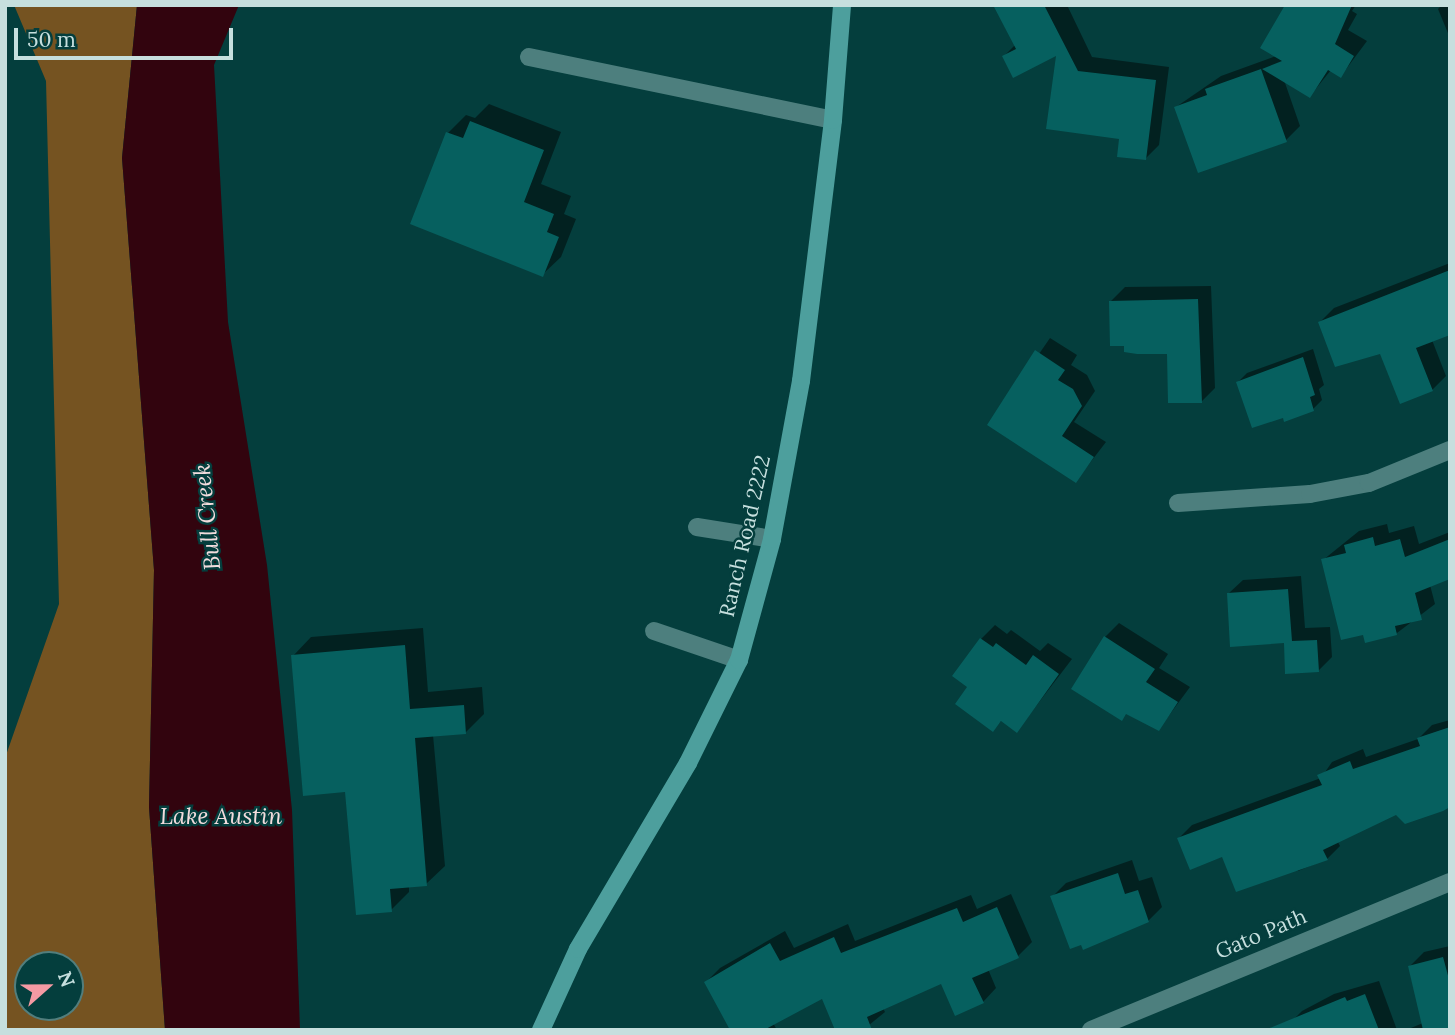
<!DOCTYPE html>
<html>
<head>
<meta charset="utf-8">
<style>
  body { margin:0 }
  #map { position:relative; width:1455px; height:1035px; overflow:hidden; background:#043e3d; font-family:Lora,serif }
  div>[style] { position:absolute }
  .green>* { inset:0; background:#755321 }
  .water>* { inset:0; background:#32040e }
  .shadow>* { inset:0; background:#0007 }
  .building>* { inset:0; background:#06605f }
  .service>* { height:18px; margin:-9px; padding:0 9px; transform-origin:9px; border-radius:9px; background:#4d7f7e }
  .minor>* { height:18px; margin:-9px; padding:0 9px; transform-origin:9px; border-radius:9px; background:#4d7f7e }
  .primary>* { height:18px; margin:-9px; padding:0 9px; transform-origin:9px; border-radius:9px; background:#4d9f9d }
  span { translate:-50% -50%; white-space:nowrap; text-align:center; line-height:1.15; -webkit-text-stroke:5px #043e3d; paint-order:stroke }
  .street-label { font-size:21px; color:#c6dfde }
  .water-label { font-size:23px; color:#f2dcdd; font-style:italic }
  .frame { position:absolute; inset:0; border:7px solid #c6dfde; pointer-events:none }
  .north { position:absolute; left:14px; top:951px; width:70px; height:70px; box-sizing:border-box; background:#043e3d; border:2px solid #527e7d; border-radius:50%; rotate:69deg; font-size:19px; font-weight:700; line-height:28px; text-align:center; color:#c6dfde }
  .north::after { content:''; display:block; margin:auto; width:24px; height:32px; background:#f49aa3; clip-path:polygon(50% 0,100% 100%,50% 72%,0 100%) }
  .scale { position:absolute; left:14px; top:28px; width:219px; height:32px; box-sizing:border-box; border:4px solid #c6dfde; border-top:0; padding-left:9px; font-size:21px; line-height:24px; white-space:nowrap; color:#c6dfde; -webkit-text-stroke:5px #043e3d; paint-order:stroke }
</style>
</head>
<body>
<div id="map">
  <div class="green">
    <div style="clip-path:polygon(evenodd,14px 5px,137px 5px,122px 158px,154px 570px,149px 807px,165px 1030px,5px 1030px,5px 758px,59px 604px,46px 81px,14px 5px,28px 965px,70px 965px,70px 1007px,28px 1007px,28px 965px)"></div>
  </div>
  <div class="water">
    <div style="clip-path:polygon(137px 5px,239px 5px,214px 65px,228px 322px,267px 565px,292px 810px,300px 1030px,165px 1030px,149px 807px,154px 570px,122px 158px)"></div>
  </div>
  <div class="shadow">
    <div style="clip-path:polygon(995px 5px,1067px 5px,1092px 57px,1169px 67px,1159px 145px,1145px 159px,1121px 137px,1058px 52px,1004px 56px,1016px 44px)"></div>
    <div style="clip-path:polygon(1287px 5px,1356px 5px,1352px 11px,1357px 14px,1348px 30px,1367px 41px,1341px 76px,1331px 70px,1310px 96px,1284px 80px,1300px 126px,1286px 140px,1199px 171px,1176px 107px,1221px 76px,1276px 56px)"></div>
    <div style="clip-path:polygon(1442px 5px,1450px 5px,1450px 38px,1438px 9px)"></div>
    <div style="clip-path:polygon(489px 104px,561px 132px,541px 184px,571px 196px,564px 214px,576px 219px,561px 257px,542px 275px,448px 133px,466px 115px,475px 118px)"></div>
    <div style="clip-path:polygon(1450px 263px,1450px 333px,1432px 340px,1446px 376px,1432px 390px,1381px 352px,1320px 322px,1334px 308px)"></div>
    <div style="clip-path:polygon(1211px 286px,1215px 388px,1201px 402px,1168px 352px,1111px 301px,1125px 287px)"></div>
    <div style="clip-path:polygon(1050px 338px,1077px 355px,1071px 365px,1087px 375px,1095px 391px,1074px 422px,1106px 442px,1076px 481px,990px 425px)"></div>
    <div style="clip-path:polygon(1313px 349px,1324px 385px,1319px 389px,1322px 400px,1313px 409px,1238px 382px,1247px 373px)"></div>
    <div style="clip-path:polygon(1387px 524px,1389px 533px,1414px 526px,1419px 544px,1450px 532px,1450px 577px,1430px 585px,1435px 604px,1397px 633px,1323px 560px,1359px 531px)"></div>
    <div style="clip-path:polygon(1301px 576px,1305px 628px,1330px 627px,1332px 657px,1318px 671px,1229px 593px,1243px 580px)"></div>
    <div style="clip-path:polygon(1119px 623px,1168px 654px,1159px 668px,1190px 687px,1159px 729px,1105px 637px)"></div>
    <div style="clip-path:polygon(995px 625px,1007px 634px,1011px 630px,1040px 651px,1048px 643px,1072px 659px,1017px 731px,1002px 720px,993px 730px,969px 687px,981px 639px)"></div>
    <div style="clip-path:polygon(423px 628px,428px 692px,482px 687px,484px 714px,466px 732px,433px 735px,445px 866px,426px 884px,409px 886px,409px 892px,391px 910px,293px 656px,311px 637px)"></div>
    <div style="clip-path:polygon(1450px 720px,1450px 806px,1396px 813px,1337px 840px,1340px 846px,1327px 859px,1298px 871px,1295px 866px,1223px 854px,1179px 838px,1192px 825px,1321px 778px,1332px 762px,1363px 749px,1366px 757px,1418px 739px,1432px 725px)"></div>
    <div style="clip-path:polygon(1132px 860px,1139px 881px,1152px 877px,1162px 907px,1148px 921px,1084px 948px,1052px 897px,1066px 883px)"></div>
    <div style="clip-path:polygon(1011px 894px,1032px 942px,1018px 956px,988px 969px,996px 988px,983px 1002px,942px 981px,883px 1008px,885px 1012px,863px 1030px,822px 997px,773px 1023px,777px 1030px,732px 1030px,706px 982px,720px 968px,785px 931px,794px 948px,848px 924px,855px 941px,971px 895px,977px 909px)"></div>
    <div style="clip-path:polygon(1450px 946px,1450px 1030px,1406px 1030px,1423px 1023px,1410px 966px,1424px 952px)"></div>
    <div style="clip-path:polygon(1379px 981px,1397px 1030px,1289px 1030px,1288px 1025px,1302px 1011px,1334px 994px)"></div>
  </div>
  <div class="building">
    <div style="clip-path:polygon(993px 5px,1044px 5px,1078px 71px,1156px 80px,1146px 160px,1117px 157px,1119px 139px,1046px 129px,1056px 56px,1013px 78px,1002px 56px,1016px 49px)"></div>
    <div style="clip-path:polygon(1285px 5px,1352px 5px,1335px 44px,1354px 56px,1341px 78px,1328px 70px,1310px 98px,1262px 69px,1282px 61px,1260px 48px)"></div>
    <div style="clip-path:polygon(1261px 69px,1287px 142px,1198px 173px,1174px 107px,1207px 95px,1205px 89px)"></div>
    <div style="clip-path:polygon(470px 121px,544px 150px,524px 202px,554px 214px,547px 232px,559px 237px,543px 277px,410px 224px,446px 132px,463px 138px)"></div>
    <div style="clip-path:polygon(1450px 270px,1450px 335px,1416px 348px,1433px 391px,1400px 404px,1380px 354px,1335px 367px,1318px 322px)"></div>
    <div style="clip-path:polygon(1198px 299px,1202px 403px,1168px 403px,1167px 354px,1137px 354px,1124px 352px,1124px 346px,1110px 346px,1109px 301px)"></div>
    <div style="clip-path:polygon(1035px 350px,1065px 370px,1058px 380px,1073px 389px,1082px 406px,1062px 436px,1094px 457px,1076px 483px,987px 425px)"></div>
    <div style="clip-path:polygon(1303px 357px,1315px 395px,1310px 397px,1314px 411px,1284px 422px,1283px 418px,1252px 428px,1236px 382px)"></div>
    <div style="clip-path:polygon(1373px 537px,1375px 546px,1400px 539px,1405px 557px,1450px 539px,1450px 579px,1415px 593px,1422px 620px,1395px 626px,1397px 635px,1365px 643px,1363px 635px,1341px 640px,1321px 559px,1346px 553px,1344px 545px)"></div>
    <div style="clip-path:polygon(1288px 589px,1292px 641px,1317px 640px,1319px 672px,1285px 674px,1284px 643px,1230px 647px,1227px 593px)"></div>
    <div style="clip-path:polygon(1104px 636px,1155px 669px,1146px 682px,1178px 702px,1159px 731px,1126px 714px,1122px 721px,1071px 689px)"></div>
    <div style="clip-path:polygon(980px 638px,993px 647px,996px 643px,1026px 665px,1033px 655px,1059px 674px,1017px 733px,1001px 721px,993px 732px,955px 704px,967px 687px,952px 676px)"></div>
    <div style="clip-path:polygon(405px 645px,410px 709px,464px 705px,466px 734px,415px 738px,427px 886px,390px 889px,392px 912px,356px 915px,345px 792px,303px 796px,291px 655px)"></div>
    <div style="clip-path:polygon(1450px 727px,1450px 807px,1443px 811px,1405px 824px,1396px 815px,1323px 850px,1328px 860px,1236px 892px,1222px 857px,1190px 870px,1177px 838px,1322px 785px,1317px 775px,1350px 761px,1353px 769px,1420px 746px,1417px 738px)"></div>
    <div style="clip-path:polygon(1118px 873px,1125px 894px,1138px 890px,1149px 922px,1083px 950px,1081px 945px,1070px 949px,1050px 896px)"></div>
    <div style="clip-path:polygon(997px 907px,1019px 958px,972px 978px,984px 1003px,955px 1016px,941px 984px,867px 1017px,872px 1030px,835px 1030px,822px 999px,764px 1030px,730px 1030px,704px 982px,770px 943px,780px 961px,834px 937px,841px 953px,957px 908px,963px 922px)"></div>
    <div style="clip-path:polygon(1443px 957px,1450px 983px,1450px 1030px,1423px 1030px,1408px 966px)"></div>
    <div style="clip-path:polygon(1365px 994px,1379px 1030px,1265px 1030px,1345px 997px,1347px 1001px)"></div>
  </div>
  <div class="service">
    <div style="left:529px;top:57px;width:310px;rotate:11.7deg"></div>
    <div style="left:697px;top:527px;width:76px;rotate:9.1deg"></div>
    <div style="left:654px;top:631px;width:90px;rotate:18.8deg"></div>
  </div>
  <div class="minor">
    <div style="left:1178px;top:503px;width:132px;rotate:-3.9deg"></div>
    <div style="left:1310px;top:494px;width:60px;rotate:-10.6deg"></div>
    <div style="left:1369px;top:483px;width:87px;rotate:-22.2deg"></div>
    <div style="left:1091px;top:1030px;width:388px;rotate:-22.4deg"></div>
  </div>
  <div class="primary">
    <div style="left:541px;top:1030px;width:89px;rotate:-65.4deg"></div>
    <div style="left:578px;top:949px;width:216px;rotate:-59.4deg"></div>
    <div style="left:688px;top:763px;width:115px;rotate:-63.7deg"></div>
    <div style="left:739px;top:660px;width:125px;rotate:-74.7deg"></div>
    <div style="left:772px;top:539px;width:161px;rotate:-79.6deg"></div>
    <div style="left:801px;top:381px;width:263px;rotate:-83deg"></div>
    <div style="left:833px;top:120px;width:115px;rotate:-85.5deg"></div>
  </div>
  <div class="street-label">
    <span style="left:745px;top:536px;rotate:-77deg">Ranch Road 2222</span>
    <span style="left:1261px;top:934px;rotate:-23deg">Gato Path</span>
  </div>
  <div class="water-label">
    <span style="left:207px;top:517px;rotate:-96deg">Bull Creek</span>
    <span style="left:221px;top:816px">Lake Austin</span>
  </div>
  <div class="frame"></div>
  <div class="north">N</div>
  <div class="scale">50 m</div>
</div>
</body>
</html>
